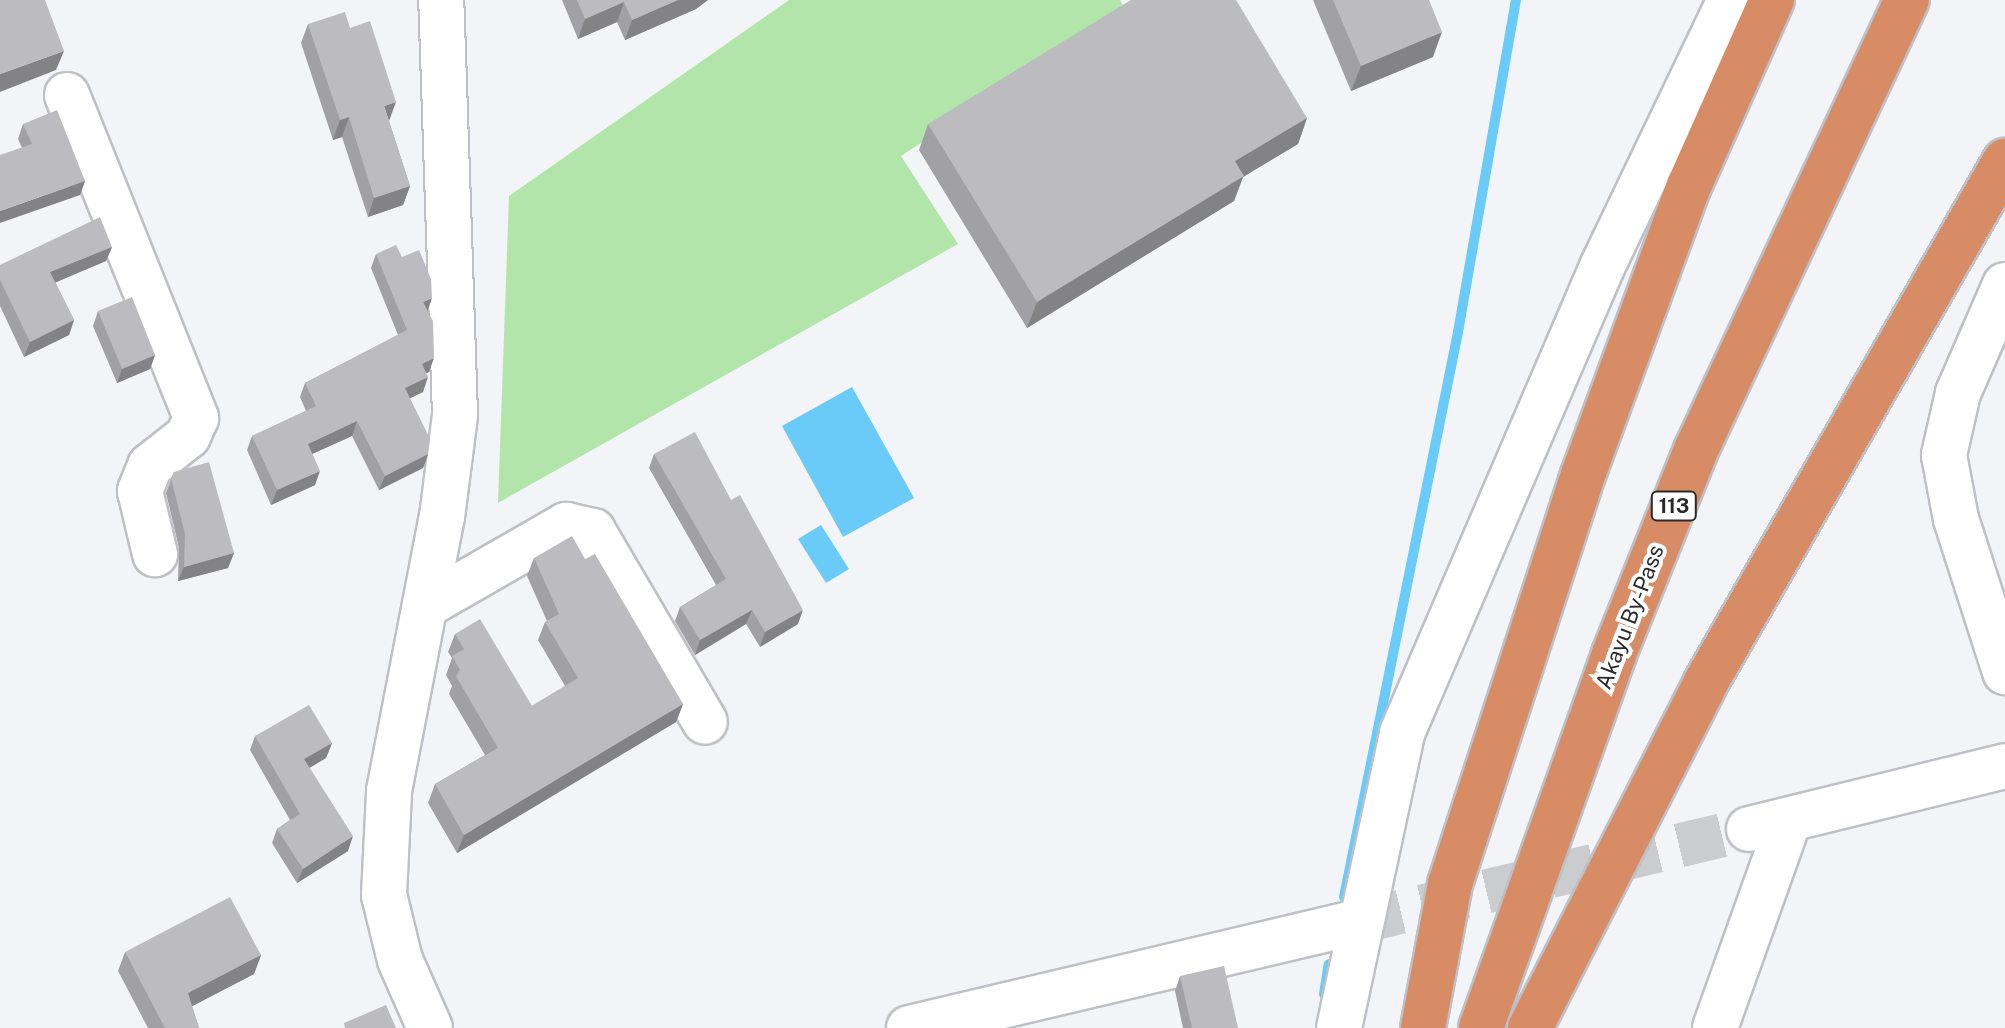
<!DOCTYPE html>
<html>
<head>
<meta charset="utf-8">
<style>
  body { margin:0 }
  #map { position:relative; width:2005px; height:1028px; overflow:hidden; background:#f3f4f8; font-family:"Public Sans",sans-serif }
  div>[style] { position:absolute }
  .green>* { inset:0; background:#b1e5a9 }
  .water>* { inset:0; background:#6acaf8 }
  .stream>* { height:10px; margin:-5px; padding:0 5px; transform-origin:5px; border-radius:5px; background:#6acaf8 }
  .minor-tunnel>* { height:44px; margin-top:-22px; transform-origin:0; background:repeating-linear-gradient(90deg,#cbcccf 0 44px,transparent 0 66px) }
  .roads { filter:drop-shadow(2px 0 #bfc0c5) drop-shadow(-2px 0 #bfc0c5) drop-shadow(0 2px #bfc0c5) drop-shadow(0 -2px #bfc0c5) }
  .minor>* { height:44px; margin:-22px; padding:0 22px; transform-origin:22px; border-radius:22px; background:#fff }
  .highway>* { height:44px; margin:-22px; padding:0 22px; transform-origin:22px; border-radius:22px; background:#d78c65 }
  .wall>* { inset:0; background:#a1a1a5 }
  .shaded-wall>* { inset:0; background:#838386 }
  .building>* { inset:0; background:#bbbbc0 }
  span { translate:-50% -50%; white-space:nowrap; text-align:center; line-height:1.15; -webkit-text-stroke:8px #fff; paint-order:stroke }
  .shield-label span { padding:2px 6px; background:#fff; border:2px solid; border-radius:6px; -webkit-text-stroke-width:0 }
  .shield-label { font-size:20px; color:#2a2a2c; font-weight:700 }
  .street-label { font-size:22px; color:#2a2a2c }
</style>
</head>
<body>
<div id="map">
  <div class="green">
    <div style="clip-path:polygon(789px 0,1120px 0,1126px 10px,901px 156px,958px 244px,498px 503px,509px 196px)"></div>
  </div>
  <div class="water">
    <div style="clip-path:polygon(852px 387px,914px 498px,843px 537px,782px 426px)"></div>
    <div style="clip-path:polygon(821px 525px,849px 569px,826px 583px,798px 539px)"></div>
  </div>
  <div class="stream">
    <div style="left:1344px;top:897px;width:576px;rotate:-78.59deg"></div>
    <div style="left:1458px;top:332px;width:337px;rotate:-80.1deg"></div>
    <div style="left:1324px;top:994px;width:30px;rotate:-81deg"></div>
  </div>
  <div class="minor-tunnel">
    <div style="left:1358px;top:922px;width:402px;rotate:-13.4deg"></div>
  </div>
  <div class="roads">
    <div class="minor">
      <div style="left:67px;top:95px;width:348px;rotate:68.2deg"></div>
      <div style="left:196px;top:418px;width:20px;rotate:114deg"></div>
      <div style="left:188px;top:436px;width:48px;rotate:141.7deg"></div>
      <div style="left:150px;top:466px;width:27px;rotate:112deg"></div>
      <div style="left:140px;top:491px;width:65px;rotate:76.6deg"></div>
      <div style="left:2005px;top:285px;width:118px;rotate:113.5deg"></div>
      <div style="left:1958px;top:393px;width:64px;rotate:102.7deg"></div>
      <div style="left:1944px;top:455px;width:65px;rotate:79.4deg"></div>
      <div style="left:1956px;top:519px;width:161px;rotate:72.2deg"></div>
      <div style="left:425px;top:606px;width:163px;rotate:-29.9deg"></div>
      <div style="left:566px;top:525px;width:28px;rotate:13deg"></div>
      <div style="left:593px;top:531px;width:221px;rotate:59.6deg"></div>
      <div style="left:1749px;top:829px;width:264px;rotate:-13.8deg"></div>
      <div style="left:430px;top:1028px;width:74px;rotate:-113.8deg"></div>
      <div style="left:400px;top:960px;width:67px;rotate:-103.8deg"></div>
      <div style="left:384px;top:895px;width:104px;rotate:-87.2deg"></div>
      <div style="left:389px;top:791px;width:279px;rotate:-79.1deg"></div>
      <div style="left:442px;top:517px;width:103px;rotate:-82.7deg"></div>
      <div style="left:455px;top:415px;width:415px;rotate:-91.9deg"></div>
      <div style="left:909px;top:1028px;width:461px;rotate:-13.3deg"></div>
      <div style="left:1339px;top:1028px;width:302px;rotate:-77.9deg"></div>
      <div style="left:1402px;top:733px;width:507px;rotate:-66.77deg"></div>
      <div style="left:1602px;top:267px;width:296px;rotate:-64.4deg"></div>
      <div style="left:1715px;top:1028px;width:218px;rotate:-70.4deg"></div>
    </div>
    <div class="highway">
      <div style="left:1423px;top:1028px;width:147px;rotate:-79.4deg"></div>
      <div style="left:1450px;top:884px;width:430px;rotate:-72deg"></div>
      <div style="left:1583px;top:475px;width:308px;rotate:-69.9deg"></div>
      <div style="left:1689px;top:186px;width:204px;rotate:-66deg"></div>
      <div style="left:1481px;top:1028px;width:397px;rotate:-70.4deg"></div>
      <div style="left:1614px;top:654px;width:220px;rotate:-68.1deg"></div>
      <div style="left:1696px;top:450px;width:497px;rotate:-64.9deg"></div>
      <div style="left:1530px;top:1028px;width:388px;rotate:-63deg"></div>
      <div style="left:1706px;top:682px;width:601px;rotate:-60.15deg"></div>
    </div>
  </div>
  <div class="wall">
    <div style="clip-path:polygon(562px 0,708px 0,696px 9px,625px 40px,617px 22px,578px 39px)"></div>
    <div style="clip-path:polygon(1313px 0,1429px 0,1433px 57px,1351px 91px)"></div>
    <div style="clip-path:polygon(308px 24px,350px 28px,389px 121px,410px 186px,403px 205px,368px 217px,342px 137px,333px 140px,301px 43px)"></div>
    <div style="clip-path:polygon(1307px 118px,1298px 144px,1243px 177px,1234px 201px,1027px 328px,919px 150px,928px 124px)"></div>
    <div style="clip-path:polygon(23px 124px,85px 181px,80px 195px,22px 148px,18px 139px)"></div>
    <div style="clip-path:polygon(112px 247px,106px 261px,55px 282px,74px 320px,69px 335px,24px 357px,0 306px,0 265px)"></div>
    <div style="clip-path:polygon(376px 254px,427px 310px,429px 372px,426px 373px,423px 392px,410px 398px,428px 454px,423px 468px,379px 490px,352px 436px,312px 454px,315px 485px,271px 505px,247px 450px,252px 436px,306px 411px,300px 397px,305px 383px,398px 335px,371px 268px)"></div>
    <div style="clip-path:polygon(98px 311px,155px 355px,150px 369px,117px 383px,93px 326px)"></div>
    <div style="clip-path:polygon(654px 454px,798px 624px,760px 647px,746px 624px,695px 655px,675px 621px,680px 607px,716px 585px,649px 468px)"></div>
    <div style="clip-path:polygon(174px 472px,234px 553px,228px 568px,178px 581px,179px 548px,166px 493px)"></div>
    <div style="clip-path:polygon(534px 558px,585px 559px,683px 704px,676px 722px,457px 853px,428px 803px,435px 784px,485px 755px,449px 694px,452px 686px,446px 675px,452px 658px,448px 652px,455px 634px,532px 706px,565px 686px,538px 640px,545px 622px,547px 621px,527px 576px)"></div>
    <div style="clip-path:polygon(255px 736px,332px 743px,326px 758px,309px 768px,348px 851px,297px 883px,272px 843px,277px 829px,290px 820px,250px 750px)"></div>
    <div style="clip-path:polygon(125px 952px,261px 955px,254px 974px,192px 1006px,199px 1028px,148px 1028px,118px 971px)"></div>
    <div style="clip-path:polygon(1180px 976px,1238px 1028px,1183px 1028px,1175px 991px)"></div>
  </div>
  <div class="shaded-wall">
    <div style="clip-path:polygon(678px 0,708px 0,696px 9px,625px 40px,632px 20px)"></div>
    <div style="clip-path:polygon(624px 2px,617px 22px,578px 39px,585px 19px)"></div>
    <div style="clip-path:polygon(1442px 32px,1433px 57px,1351px 91px,1361px 66px)"></div>
    <div style="clip-path:polygon(64px 51px,56px 70px,0 92px,0 74px)"></div>
    <div style="clip-path:polygon(396px 102px,389px 121px,384px 106px)"></div>
    <div style="clip-path:polygon(349px 117px,342px 137px,333px 140px,340px 120px)"></div>
    <div style="clip-path:polygon(1307px 118px,1298px 144px,1243px 177px,1234px 201px,1027px 328px,1037px 302px,1235px 161px)"></div>
    <div style="clip-path:polygon(85px 181px,80px 195px,0 223px,0 211px)"></div>
    <div style="clip-path:polygon(410px 186px,403px 205px,368px 217px,374px 198px)"></div>
    <div style="clip-path:polygon(112px 247px,106px 261px,45px 287px,50px 272px)"></div>
    <div style="clip-path:polygon(432px 298px,427px 313px,423px 302px)"></div>
    <div style="clip-path:polygon(74px 320px,69px 335px,24px 357px,30px 342px)"></div>
    <div style="clip-path:polygon(155px 355px,150px 369px,117px 383px,122px 369px)"></div>
    <div style="clip-path:polygon(434px 358px,429px 372px,416px 378px,422px 364px)"></div>
    <div style="clip-path:polygon(428px 377px,423px 392px,400px 403px,405px 388px)"></div>
    <div style="clip-path:polygon(357px 421px,352px 436px,303px 458px,308px 444px)"></div>
    <div style="clip-path:polygon(428px 454px,423px 468px,379px 490px,385px 476px)"></div>
    <div style="clip-path:polygon(320px 471px,315px 485px,271px 505px,277px 490px)"></div>
    <div style="clip-path:polygon(234px 553px,228px 568px,178px 581px,184px 567px)"></div>
    <div style="clip-path:polygon(752px 610px,746px 624px,695px 655px,700px 640px)"></div>
    <div style="clip-path:polygon(803px 610px,798px 624px,760px 647px,765px 632px)"></div>
    <div style="clip-path:polygon(683px 704px,676px 722px,457px 853px,464px 835px)"></div>
    <div style="clip-path:polygon(332px 743px,326px 758px,299px 774px,304px 759px)"></div>
    <div style="clip-path:polygon(353px 836px,348px 851px,297px 883px,303px 869px)"></div>
    <div style="clip-path:polygon(261px 955px,254px 974px,181px 1012px,188px 993px)"></div>
  </div>
  <div class="building">
    <div style="clip-path:polygon(0 0,45px 0,64px 51px,0 74px)"></div>
    <div style="clip-path:polygon(577px 0,678px 0,632px 20px,624px 2px,585px 19px)"></div>
    <div style="clip-path:polygon(1131px 0,1236px 0,1307px 118px,1235px 161px,1244px 176px,1037px 302px,928px 124px)"></div>
    <div style="clip-path:polygon(1333px 0,1429px 0,1442px 32px,1361px 66px)"></div>
    <div style="clip-path:polygon(345px 12px,350px 28px,370px 21px,396px 102px,384px 106px,410px 186px,374px 198px,349px 117px,340px 120px,308px 24px)"></div>
    <div style="clip-path:polygon(57px 110px,85px 181px,0 211px,0 155px,32px 144px,23px 124px)"></div>
    <div style="clip-path:polygon(100px 217px,112px 247px,50px 272px,74px 320px,30px 342px,0 280px,0 265px)"></div>
    <div style="clip-path:polygon(396px 245px,402px 257px,419px 250px,431px 279px,432px 298px,423px 302px,433px 321px,434px 358px,422px 364px,428px 377px,405px 388px,430px 439px,428px 454px,385px 476px,357px 421px,308px 444px,320px 471px,277px 490px,252px 436px,316px 406px,305px 383px,407px 330px,376px 254px)"></div>
    <div style="clip-path:polygon(132px 297px,155px 355px,122px 369px,98px 311px)"></div>
    <div style="clip-path:polygon(695px 432px,731px 500px,740px 495px,803px 610px,765px 632px,752px 610px,700px 640px,680px 607px,726px 579px,654px 454px)"></div>
    <div style="clip-path:polygon(209px 462px,234px 553px,184px 567px,185px 534px,171px 478px,174px 472px)"></div>
    <div style="clip-path:polygon(572px 536px,585px 559px,595px 554px,683px 704px,464px 835px,435px 784px,498px 748px,456px 676px,460px 670px,452px 656px,464px 649px,455px 634px,480px 619px,532px 706px,578px 678px,545px 622px,559px 614px,534px 558px)"></div>
    <div style="clip-path:polygon(309px 705px,332px 743px,304px 759px,353px 836px,303px 869px,277px 829px,300px 814px,255px 736px)"></div>
    <div style="clip-path:polygon(230px 897px,261px 955px,188px 993px,199px 1028px,165px 1028px,125px 952px)"></div>
    <div style="clip-path:polygon(1224px 966px,1238px 1028px,1192px 1028px,1180px 976px)"></div>
    <div style="clip-path:polygon(386px 1005px,396px 1028px,345px 1028px,344px 1023px)"></div>
  </div>
  <div class="shield-label">
    <span style="left:1674px;top:506px">113</span>
  </div>
  <div class="street-label">
    <span style="left:1630px;top:617px;rotate:-69deg">Akayu By-Pass</span>
  </div>
</div>
</body>
</html>
